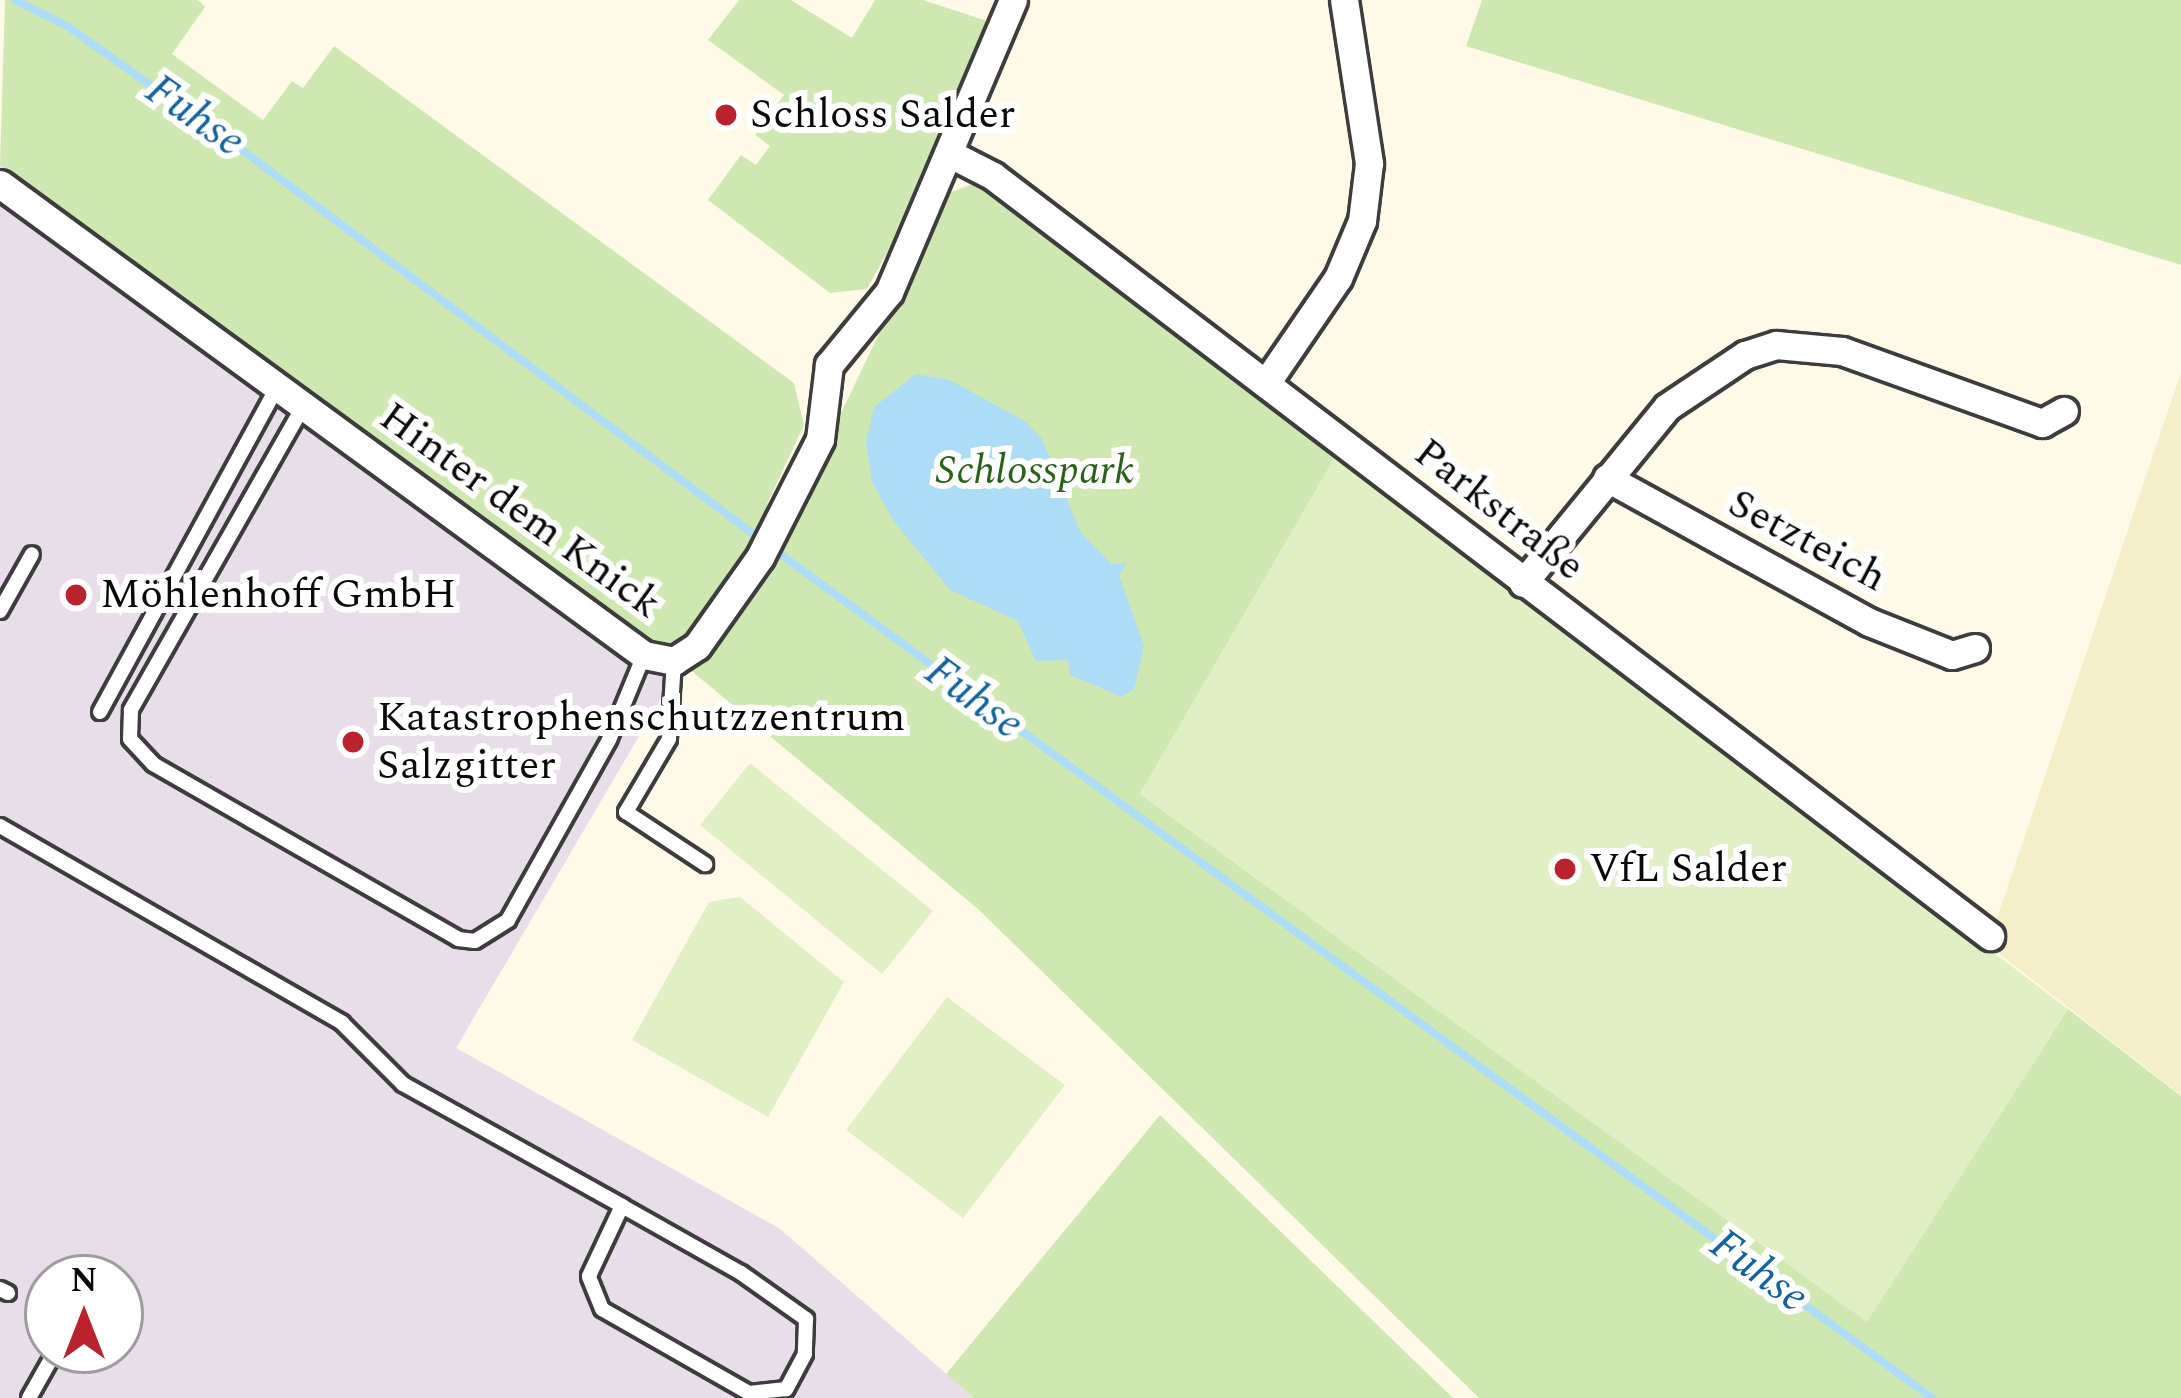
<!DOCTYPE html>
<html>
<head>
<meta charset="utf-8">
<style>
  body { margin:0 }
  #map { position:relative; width:2181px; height:1398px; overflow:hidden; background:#fffae8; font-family:Spectral,serif }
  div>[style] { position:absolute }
  .industrial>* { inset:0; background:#e8deea }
  .farmland>* { inset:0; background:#f4efc8 }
  .green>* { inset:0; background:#cfe8b2 }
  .pitch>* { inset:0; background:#e1f0c4 }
  .water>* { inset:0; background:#acdcf6 }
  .stream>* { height:8px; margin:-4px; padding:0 4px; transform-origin:4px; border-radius:4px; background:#acdcf6 }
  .roads { filter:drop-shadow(3px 0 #3d3d3d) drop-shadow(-3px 0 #3d3d3d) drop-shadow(0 3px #3d3d3d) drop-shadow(0 -3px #3d3d3d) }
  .service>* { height:14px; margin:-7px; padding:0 7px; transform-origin:7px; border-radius:7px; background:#fff }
  .minor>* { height:27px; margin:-13.5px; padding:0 13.5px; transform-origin:13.5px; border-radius:13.5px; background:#fff }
  .dots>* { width:33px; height:33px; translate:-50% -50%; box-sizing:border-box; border:6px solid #fff; border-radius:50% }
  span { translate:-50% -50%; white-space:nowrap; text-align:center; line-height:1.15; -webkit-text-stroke:12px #fff; paint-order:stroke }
  .poi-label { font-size:42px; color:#0a0a0a }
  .left { translate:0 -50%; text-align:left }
  .park-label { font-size:42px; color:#2b611b; font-style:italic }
  .street-label { font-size:42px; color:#0a0a0a }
  .water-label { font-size:45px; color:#14639c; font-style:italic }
  .north { position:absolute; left:24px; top:1254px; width:120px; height:120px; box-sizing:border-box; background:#fff; border:3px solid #9d9d9d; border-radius:50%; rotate:0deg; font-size:33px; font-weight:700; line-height:48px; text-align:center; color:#0a0a0a }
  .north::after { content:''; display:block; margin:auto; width:42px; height:54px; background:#ba222d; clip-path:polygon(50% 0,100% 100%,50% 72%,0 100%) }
</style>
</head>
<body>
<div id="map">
  <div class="industrial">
    <div style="clip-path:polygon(evenodd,0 165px,682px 663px,456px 1048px,779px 1228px,974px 1398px,0 1398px,0 165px,48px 1278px,120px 1278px,120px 1350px,48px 1350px,48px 1278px)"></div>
  </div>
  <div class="farmland">
    <div style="clip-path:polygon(2181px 372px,2181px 1095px,1988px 945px)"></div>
  </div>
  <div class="green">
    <div style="clip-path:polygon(5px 0,198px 0,205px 7px,172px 54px,263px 120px,292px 81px,303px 88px,334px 46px,794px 383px,804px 425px,767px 504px,770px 517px,683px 645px,660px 650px,0 165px)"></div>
    <div style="clip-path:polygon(739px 0,791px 0,852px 38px,875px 0,923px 0,987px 21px,908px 214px,867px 289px,830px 293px,708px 200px,741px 155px,756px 165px,770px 146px,755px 135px,784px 95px,708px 40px)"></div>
    <div style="clip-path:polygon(1482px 0,2181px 0,2181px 265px,1466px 46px)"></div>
    <div style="clip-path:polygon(975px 183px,1337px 454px,1140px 794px,1867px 1321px,2068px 1009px,2181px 1096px,2181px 1398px,1479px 1398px,978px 909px,682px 663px,772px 557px,946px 194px)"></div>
    <div style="clip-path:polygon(1160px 1115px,1453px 1398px,974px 1398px,946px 1374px)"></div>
  </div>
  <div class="pitch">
    <div style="clip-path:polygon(1337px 454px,2068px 1009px,1867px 1322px,1140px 794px)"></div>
    <div style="clip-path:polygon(750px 763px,933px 911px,882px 974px,700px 825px)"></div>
    <div style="clip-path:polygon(740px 897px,844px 982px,768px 1117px,632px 1040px,709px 902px)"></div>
    <div style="clip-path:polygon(947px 997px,1065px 1085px,963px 1218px,846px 1130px)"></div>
  </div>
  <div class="water">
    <div style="clip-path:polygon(916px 374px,950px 380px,1026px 422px,1042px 439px,1081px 533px,1112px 564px,1127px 563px,1119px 575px,1144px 646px,1134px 689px,1122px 697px,1070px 675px,1068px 660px,1036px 661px,1018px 621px,950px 590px,893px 520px,872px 482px,866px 442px,874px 407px)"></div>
  </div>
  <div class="stream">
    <div style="left:15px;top:0;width:58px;rotate:26.6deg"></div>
    <div style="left:67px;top:26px;width:209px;rotate:35.3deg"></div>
    <div style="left:238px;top:147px;width:653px;rotate:36.91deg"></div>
    <div style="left:772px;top:548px;width:1438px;rotate:36.23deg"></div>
  </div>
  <div class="roads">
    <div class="service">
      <div style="left:304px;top:405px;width:351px;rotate:119.6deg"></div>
      <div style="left:131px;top:710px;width:29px;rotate:92deg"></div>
      <div style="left:130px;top:739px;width:34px;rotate:47deg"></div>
      <div style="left:153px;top:764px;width:352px;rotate:29.8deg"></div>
      <div style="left:458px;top:939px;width:17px;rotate:7deg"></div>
      <div style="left:475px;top:941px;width:39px;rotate:-32deg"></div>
      <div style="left:508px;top:920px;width:206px;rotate:-60.7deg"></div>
      <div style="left:609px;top:740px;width:92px;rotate:-67.6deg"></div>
      <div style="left:0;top:611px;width:65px;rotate:-60.7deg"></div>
      <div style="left:674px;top:661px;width:78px;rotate:93.7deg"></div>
      <div style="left:669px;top:739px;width:85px;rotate:120.5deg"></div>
      <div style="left:626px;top:812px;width:95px;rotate:33.4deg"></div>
      <div style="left:100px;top:712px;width:371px;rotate:-61.4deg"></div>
      <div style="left:0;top:826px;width:395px;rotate:29.9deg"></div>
      <div style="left:342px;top:1023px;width:86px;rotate:45deg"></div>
      <div style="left:403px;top:1084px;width:251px;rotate:29.1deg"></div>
      <div style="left:622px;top:1206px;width:137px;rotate:29.4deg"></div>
      <div style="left:741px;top:1273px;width:80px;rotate:35.3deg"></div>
      <div style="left:806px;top:1319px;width:35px;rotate:92deg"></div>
      <div style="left:805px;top:1354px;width:40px;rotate:118deg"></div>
      <div style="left:786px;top:1389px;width:37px;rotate:174deg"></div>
      <div style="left:749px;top:1393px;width:169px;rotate:-150.3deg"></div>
      <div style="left:602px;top:1309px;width:35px;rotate:-112deg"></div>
      <div style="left:589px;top:1276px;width:77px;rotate:-64.8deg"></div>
      <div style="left:0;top:1289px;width:9px;rotate:27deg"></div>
      <div style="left:29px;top:1398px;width:55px;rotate:-60.6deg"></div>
    </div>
    <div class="minor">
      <div style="left:952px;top:155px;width:46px;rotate:27.1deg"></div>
      <div style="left:993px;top:176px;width:1254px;rotate:37.32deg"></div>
      <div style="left:0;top:184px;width:798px;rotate:36.18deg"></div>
      <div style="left:644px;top:655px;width:31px;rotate:11deg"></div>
      <div style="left:674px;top:661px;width:27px;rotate:-33deg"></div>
      <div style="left:697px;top:646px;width:109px;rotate:-54.7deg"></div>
      <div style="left:760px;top:557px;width:132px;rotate:-63deg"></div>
      <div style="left:820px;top:439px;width:75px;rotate:-83.1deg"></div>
      <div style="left:829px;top:365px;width:94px;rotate:-50.6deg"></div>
      <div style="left:889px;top:292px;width:317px;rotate:-67deg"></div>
      <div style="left:1266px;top:383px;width:127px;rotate:-55.6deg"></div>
      <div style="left:1338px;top:278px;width:62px;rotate:-67.2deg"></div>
      <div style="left:1362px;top:221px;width:58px;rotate:-83.1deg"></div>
      <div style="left:1369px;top:163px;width:165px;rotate:-98.7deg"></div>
      <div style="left:1607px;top:478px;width:299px;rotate:28.8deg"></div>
      <div style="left:1869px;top:622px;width:89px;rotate:21.7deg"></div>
      <div style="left:1952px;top:655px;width:24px;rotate:-17deg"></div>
      <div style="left:1523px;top:583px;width:227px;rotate:-50.7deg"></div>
      <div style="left:1667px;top:407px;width:94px;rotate:-33.7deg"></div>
      <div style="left:1745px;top:355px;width:33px;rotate:-18deg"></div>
      <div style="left:1776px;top:345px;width:66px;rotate:5.2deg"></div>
      <div style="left:1842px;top:351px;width:213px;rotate:19.8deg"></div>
      <div style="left:2042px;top:423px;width:25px;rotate:-29deg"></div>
    </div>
  </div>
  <div class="dots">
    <div style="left:726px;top:115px;background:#ba222d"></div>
    <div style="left:76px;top:595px;background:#ba222d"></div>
    <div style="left:353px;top:742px;background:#ba222d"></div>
    <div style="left:1565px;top:869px;background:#ba222d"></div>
  </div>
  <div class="poi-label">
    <span class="left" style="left:750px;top:115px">Schloss Salder</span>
    <span class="left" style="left:100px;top:595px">Möhlenhoff GmbH</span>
    <span class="left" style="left:377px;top:742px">Katastrophenschutzzentrum<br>Salzgitter</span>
    <span class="left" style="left:1589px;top:869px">VfL Salder</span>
  </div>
  <div class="park-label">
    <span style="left:1035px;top:471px">Schlosspark</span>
  </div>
  <div class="street-label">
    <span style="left:1499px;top:510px;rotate:38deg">Parkstraße</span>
    <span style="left:520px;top:511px;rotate:36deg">Hinter dem Knick</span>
    <span style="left:1807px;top:541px;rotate:28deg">Setzteich</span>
  </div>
  <div class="water-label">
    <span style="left:195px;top:116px;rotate:35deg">Fuhse</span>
    <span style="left:974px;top:698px;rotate:36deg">Fuhse</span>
    <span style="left:1759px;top:1271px;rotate:36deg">Fuhse</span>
  </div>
  <div class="north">N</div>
</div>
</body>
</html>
